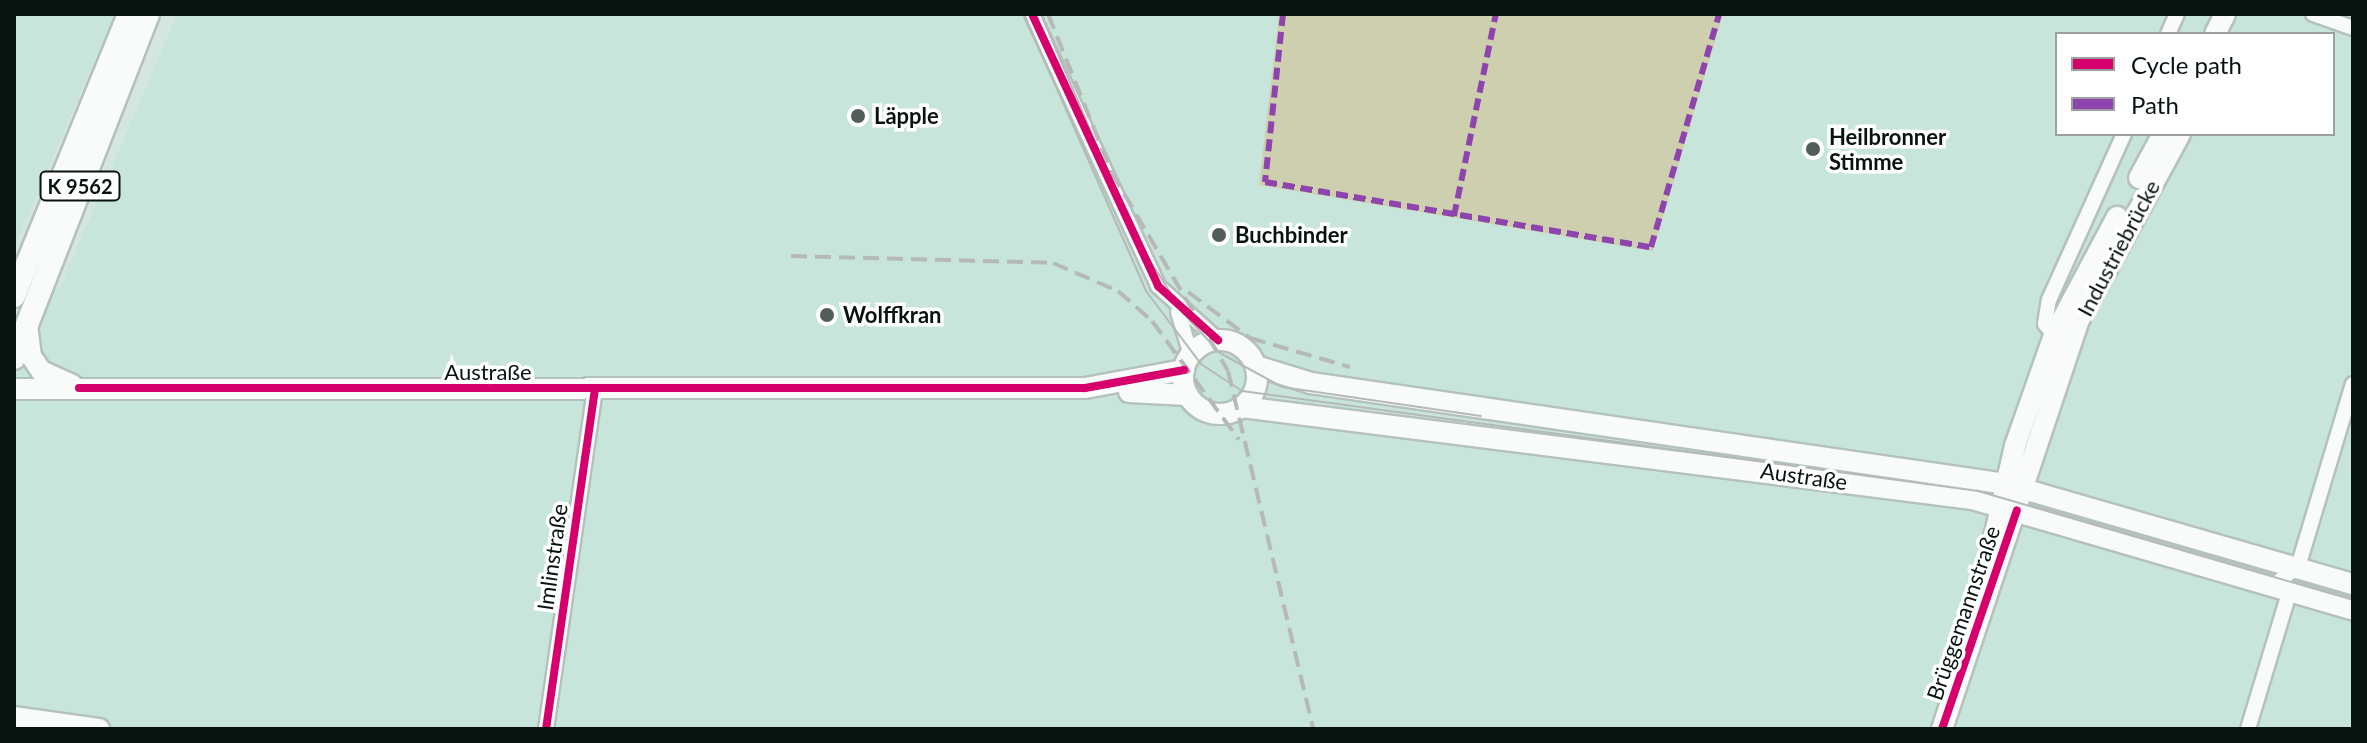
<!DOCTYPE html>
<html>
<head>
<meta charset="utf-8">
<style>
  body { margin:0 }
  #map { position:relative; width:2367px; height:743px; overflow:hidden; background:#d5e6e0; font-family:Lato,sans-serif }
  div>[style] { position:absolute }
  .built>* { inset:0; background:#c7e5da }
  .green>* { inset:0; background:#cdcfae }
  .roads { filter:drop-shadow(2px 0 #b4c1bc) drop-shadow(-2px 0 #b4c1bc) drop-shadow(0 2px #b4c1bc) drop-shadow(0 -2px #b4c1bc) }
  .street>* { height:14px; margin:-7px; padding:0 7px; transform-origin:7px; border-radius:7px; background:#f9fbfa }
  .secondary>* { height:20px; margin:-10px; padding:0 10px; transform-origin:10px; border-radius:10px; background:#f9fbfa }
  .secondary>.ring { margin:-10px; padding:0; box-sizing:content-box; background:none; border:20px solid #f9fbfa; border-radius:50% }
  .primary>* { height:22px; margin:-11px; padding:0 11px; transform-origin:11px; border-radius:11px; background:#f9fbfa }
  .tram>* { height:2px; margin:-1px; padding:0 1px; transform-origin:1px; border-radius:1px; background:#b5b9b7 }
  .rail>* { height:4px; margin-top:-2px; transform-origin:0; background:repeating-linear-gradient(90deg,#b5b9b7 0 16px,transparent 0 24px) }
  .quiet>* { height:6px; margin-top:-3px; transform-origin:0; background:repeating-linear-gradient(90deg,#8e44ad 0 12px,transparent 0 18px) }
  .cycleway>* { height:8px; margin:-4px; padding:0 4px; transform-origin:4px; border-radius:4px; background:#d6006c }
  .dots>* { width:22px; height:22px; translate:-50% -50%; box-sizing:border-box; border:4px solid #fff; border-radius:50% }
  span { translate:-50% -50%; white-space:nowrap; text-align:center; line-height:1.15; -webkit-text-stroke:7px #fff; paint-order:stroke }
  .shield-label span { padding:2px 6px; background:#fff; border:2px solid; border-radius:6px; -webkit-text-stroke-width:0 }
  .shield-label { font-size:20px; color:#08130f; font-weight:700 }
  .poi-label { font-size:22px; color:#08130f; font-weight:700 }
  .left { translate:0 -50%; text-align:left }
  .street-label { font-size:22px; color:#08130f }
  .frame { position:absolute; inset:0; border:16px solid #08130f; pointer-events:none }
  .legend { position:absolute; left:2055px; top:32px; width:280px; height:104px; box-sizing:border-box; background:#fff; border:2px solid #9ca19f; margin:0; padding:10px 14px; list-style:none; font-size:24px; color:#08130f }
  .legend li { display:flex; align-items:center; gap:16px; height:40px }
  .legend b { width:40px; border:2px solid #9ca19f }
</style>
</head>
<body>
<div id="map">
  <div class="built">
    <div style="clip-path:polygon(14px 14px,114px 14px,14px 249px)"></div>
    <div style="clip-path:polygon(evenodd,177px 14px,1279px 14px,1260px 185px,1654px 250px,1723px 14px,2353px 14px,2353px 729px,14px 729px,14px 332px,28px 292px,60px 288px,177px 14px,2057px 34px,2333px 34px,2333px 134px,2057px 134px,2057px 34px)"></div>
  </div>
  <div class="green">
    <div style="clip-path:polygon(1279px 14px,1723px 14px,1653px 251px,1259px 185px)"></div>
  </div>
  <div class="roads">
    <div class="street">
      <div style="left:1032px;top:14px;width:300px;rotate:65.1deg"></div>
      <div style="left:1158px;top:286px;width:81px;rotate:42deg"></div>
      <div style="left:2313px;top:14px;width:42px;rotate:19.3deg"></div>
      <div style="left:2168px;top:34px;width:22px;rotate:-66deg"></div>
      <div style="left:1178px;top:312px;width:45px;rotate:73.2deg"></div>
      <div style="left:2054px;top:335px;width:14px;rotate:-129deg"></div>
      <div style="left:2045px;top:324px;width:24px;rotate:-81deg"></div>
      <div style="left:2049px;top:300px;width:182px;rotate:-65.7deg"></div>
      <div style="left:2271px;top:587px;width:34px;rotate:-37deg"></div>
      <div style="left:2298px;top:567px;width:191px;rotate:-73.3deg"></div>
      <div style="left:546px;top:729px;width:342px;rotate:-81.8deg"></div>
      <div style="left:2248px;top:729px;width:142px;rotate:-73.2deg"></div>
    </div>
    <div class="secondary">
      <div style="left:2215px;top:34px;width:22px;rotate:-63deg"></div>
      <div style="left:2139px;top:178px;width:50px;rotate:-61.4deg"></div>
      <div style="left:27px;top:324px;width:32px;rotate:83deg"></div>
      <div style="left:31px;top:356px;width:18px;rotate:56deg"></div>
      <div style="left:41px;top:371px;width:34px;rotate:24deg"></div>
      <div class="ring" style="left:1183px;top:340px;width:54px;height:54px"></div>
      <div style="left:1256px;top:366px;width:58px;rotate:17.2deg"></div>
      <div style="left:1311px;top:383px;width:702px;rotate:8.27deg"></div>
      <div style="left:2006px;top:484px;width:361px;rotate:16.1deg"></div>
      <div style="left:14px;top:389px;width:1071px;rotate:-0.05deg"></div>
      <div style="left:1085px;top:388px;width:101px;rotate:-10.3deg"></div>
      <div style="left:1129px;top:392px;width:59px;rotate:2.9deg"></div>
      <div style="left:1242px;top:407px;width:736px;rotate:7.18deg"></div>
      <div style="left:1972px;top:499px;width:397px;rotate:16.2deg"></div>
      <div style="left:1990px;top:555px;width:112px;rotate:-77.1deg"></div>
      <div style="left:2015px;top:446px;width:118px;rotate:-70.6deg"></div>
      <div style="left:2054px;top:335px;width:134px;rotate:-61.9deg"></div>
      <div style="left:14px;top:717px;width:86px;rotate:8deg"></div>
      <div style="left:1942px;top:729px;width:431px;rotate:-71.5deg"></div>
      <div style="left:2079px;top:320px;width:212px;rotate:-61.5deg"></div>
    </div>
    <div class="primary">
      <div style="left:14px;top:296px;width:305px;rotate:-67.8deg"></div>
      <div style="left:14px;top:358px;width:369px;rotate:-68.7deg"></div>
    </div>
  </div>
  <div class="tram">
    <div style="left:1024px;top:14px;width:303px;rotate:66.2deg"></div>
    <div style="left:1146px;top:291px;width:91px;rotate:53deg"></div>
    <div style="left:1201px;top:364px;width:49px;rotate:33.4deg"></div>
    <div style="left:1242px;top:391px;width:743px;rotate:7.74deg"></div>
    <div style="left:1978px;top:491px;width:391px;rotate:16.2deg"></div>
    <div style="left:1041px;top:14px;width:248px;rotate:67deg"></div>
    <div style="left:1138px;top:242px;width:85px;rotate:57.4deg"></div>
    <div style="left:1184px;top:314px;width:53px;rotate:47.3deg"></div>
    <div style="left:1220px;top:353px;width:71px;rotate:28.7deg"></div>
    <div style="left:1282px;top:387px;width:201px;rotate:8.3deg"></div>
  </div>
  <div class="rail">
    <div style="left:1048px;top:14px;width:171px;rotate:68.1deg"></div>
    <div style="left:1112px;top:173px;width:229px;rotate:59.6deg"></div>
    <div style="left:1228px;top:371px;width:368px;rotate:76.6deg"></div>
    <div style="left:791px;top:256px;width:262px;rotate:1.5deg"></div>
    <div style="left:1053px;top:263px;width:71px;rotate:23.3deg"></div>
    <div style="left:1118px;top:291px;width:45px;rotate:41.4deg"></div>
    <div style="left:1152px;top:321px;width:147px;rotate:53.8deg"></div>
    <div style="left:1188px;top:292px;width:77px;rotate:36.6deg"></div>
    <div style="left:1250px;top:338px;width:104px;rotate:16.2deg"></div>
  </div>
  <div class="quiet">
    <div style="left:1283px;top:14px;width:169px;rotate:96.1deg"></div>
    <div style="left:1265px;top:182px;width:391px;rotate:9.6deg"></div>
    <div style="left:1651px;top:247px;width:243px;rotate:-73.7deg"></div>
    <div style="left:1454px;top:216px;width:206px;rotate:-78.3deg"></div>
  </div>
  <div class="cycleway">
    <div style="left:1032px;top:14px;width:300px;rotate:65.1deg"></div>
    <div style="left:1158px;top:286px;width:81px;rotate:42deg"></div>
    <div style="left:79px;top:388px;width:1006px"></div>
    <div style="left:1085px;top:388px;width:101px;rotate:-10.3deg"></div>
    <div style="left:546px;top:729px;width:342px;rotate:-81.8deg"></div>
    <div style="left:1942px;top:729px;width:231px;rotate:-71.1deg"></div>
  </div>
  <div class="dots">
    <div style="left:858px;top:116px;background:#505d58"></div>
    <div style="left:1813px;top:149px;background:#505d58"></div>
    <div style="left:1219px;top:235px;background:#505d58"></div>
    <div style="left:827px;top:315px;background:#505d58"></div>
  </div>
  <div class="shield-label">
    <span style="left:80px;top:186px">K 9562</span>
  </div>
  <div class="poi-label">
    <span class="left" style="left:874px;top:116px">Läpple</span>
    <span class="left" style="left:1829px;top:149px">Heilbronner<br>Stimme</span>
    <span class="left" style="left:1235px;top:235px">Buchbinder</span>
    <span class="left" style="left:843px;top:315px">Wolffkran</span>
  </div>
  <div class="street-label">
    <span style="left:2118px;top:248px;rotate:-62deg">Industriebrücke</span>
    <span style="left:488px;top:372px">Austraße</span>
    <span style="left:1804px;top:476px;rotate:8deg">Austraße</span>
    <span style="left:552px;top:557px;rotate:-82deg">Imlinstraße</span>
    <span style="left:1963px;top:613px;rotate:-71deg">Brüggemannstraße</span>
  </div>
  <div class="frame"></div>
  <ul class="legend">
  <li><b style="height:10px;background:#d6006c"></b>Cycle path</li>
  <li><b style="height:10px;background:#8e44ad"></b>Path</li>
  </ul>
</div>
</body>
</html>
